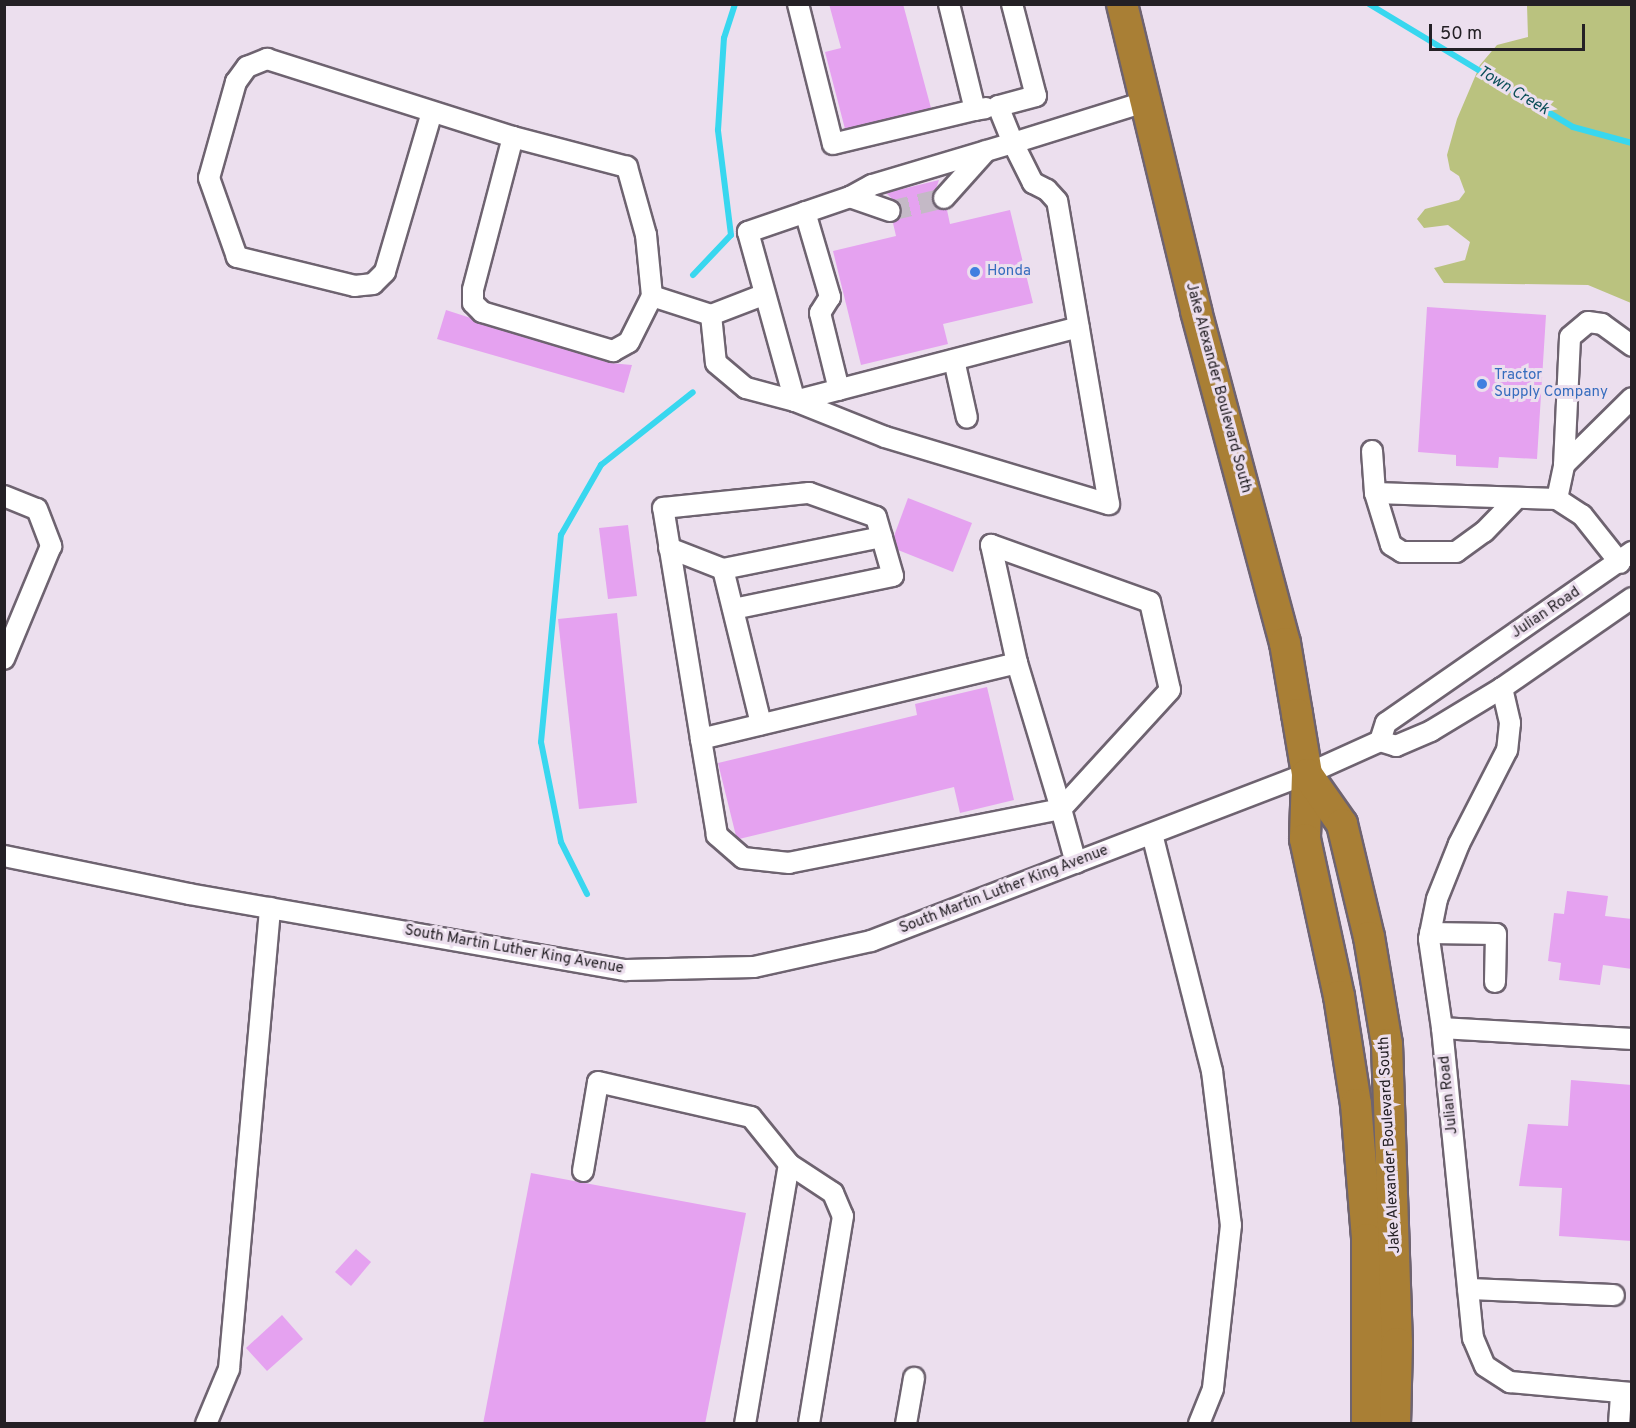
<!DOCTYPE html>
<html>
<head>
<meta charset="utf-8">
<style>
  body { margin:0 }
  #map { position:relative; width:1636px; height:1428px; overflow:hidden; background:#ecdfee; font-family:Overpass,sans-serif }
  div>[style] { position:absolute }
  .green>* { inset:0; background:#bac27f }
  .stream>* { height:6px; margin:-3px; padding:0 3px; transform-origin:3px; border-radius:3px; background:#38d7ef }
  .building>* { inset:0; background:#e5a2f0 }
  .minor-tunnel>* { height:20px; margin-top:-10px; transform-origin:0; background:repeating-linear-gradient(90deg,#c4b9c6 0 20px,transparent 0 30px) }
  .roads { filter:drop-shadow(2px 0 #6e6370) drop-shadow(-2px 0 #6e6370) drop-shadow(0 2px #6e6370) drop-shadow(0 -2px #6e6370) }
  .minor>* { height:20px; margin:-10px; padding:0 10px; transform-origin:10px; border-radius:10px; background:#fff }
  .highway>* { height:30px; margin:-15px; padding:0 15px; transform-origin:15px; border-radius:15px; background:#a97f35 }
  .dots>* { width:16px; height:16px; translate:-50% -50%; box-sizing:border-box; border:3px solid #ecdfee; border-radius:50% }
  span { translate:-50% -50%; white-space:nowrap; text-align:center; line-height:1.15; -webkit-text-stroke:6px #ecdfee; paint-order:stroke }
  .shop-label { font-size:15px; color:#366cbe }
  .left { translate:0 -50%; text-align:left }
  .street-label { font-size:15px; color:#242025 }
  .water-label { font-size:16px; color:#0b4e58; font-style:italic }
  .frame { position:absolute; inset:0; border:6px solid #242025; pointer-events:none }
  .scale { position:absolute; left:1429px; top:24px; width:156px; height:27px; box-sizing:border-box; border:3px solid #242025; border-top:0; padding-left:8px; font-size:18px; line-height:21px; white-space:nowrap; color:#242025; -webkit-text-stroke:4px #ecdfee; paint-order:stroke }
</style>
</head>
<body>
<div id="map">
  <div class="green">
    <div style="clip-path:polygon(1527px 5px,1631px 5px,1631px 303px,1588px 285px,1444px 283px,1434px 268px,1465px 260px,1470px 242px,1448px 225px,1424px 228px,1417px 219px,1425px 209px,1459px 200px,1465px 192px,1459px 176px,1450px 170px,1447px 155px,1457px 119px,1480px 65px,1497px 45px,1528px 37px)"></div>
  </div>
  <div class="stream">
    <div style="left:1369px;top:4px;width:238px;rotate:31.1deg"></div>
    <div style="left:1573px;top:127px;width:61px;rotate:15.2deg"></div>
    <div style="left:693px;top:275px;width:55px;rotate:-46.5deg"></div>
    <div style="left:731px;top:235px;width:106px;rotate:-97.1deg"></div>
    <div style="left:718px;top:130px;width:92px;rotate:-86.3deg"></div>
    <div style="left:724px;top:38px;width:36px;rotate:-72deg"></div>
    <div style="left:587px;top:894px;width:58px;rotate:-116.6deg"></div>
    <div style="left:561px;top:842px;width:102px;rotate:-101.3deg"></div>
    <div style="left:541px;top:742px;width:208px;rotate:-84.5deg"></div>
    <div style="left:561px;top:535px;width:81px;rotate:-60.3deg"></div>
    <div style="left:601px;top:465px;width:117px;rotate:-38.4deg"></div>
  </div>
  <div class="building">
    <div style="clip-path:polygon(829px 4px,903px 4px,931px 108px,845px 129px,825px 52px,841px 48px)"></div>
    <div style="clip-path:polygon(939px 180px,932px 201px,936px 207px,947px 210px,950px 224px,1010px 210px,1033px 303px,943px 324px,948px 344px,861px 365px,833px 251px,896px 236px,893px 223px,901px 215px,902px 208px,886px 193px)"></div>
    <div style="clip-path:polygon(1427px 307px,1546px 315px,1537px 459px,1499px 457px,1498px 468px,1456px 466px,1456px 455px,1418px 452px)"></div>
    <div style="clip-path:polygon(446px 310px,610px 363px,632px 365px,624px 393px,437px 339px)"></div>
    <div style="clip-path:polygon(908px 498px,972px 523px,953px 572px,898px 550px,894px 536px)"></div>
    <div style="clip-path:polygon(628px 525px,637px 596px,608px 599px,599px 528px)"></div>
    <div style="clip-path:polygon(617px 613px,637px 803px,579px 809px,558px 619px)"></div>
    <div style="clip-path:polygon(987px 687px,1014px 800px,960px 813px,954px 787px,739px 839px,736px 836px,718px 763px,917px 715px,915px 704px)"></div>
    <div style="clip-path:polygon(1567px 891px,1608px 896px,1605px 916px,1632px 919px,1632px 969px,1603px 965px,1600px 985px,1559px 980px,1561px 963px,1548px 961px,1554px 913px,1564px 914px)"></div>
    <div style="clip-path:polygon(1571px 1080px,1632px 1085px,1632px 1241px,1559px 1236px,1562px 1188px,1519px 1186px,1528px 1124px,1568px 1126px)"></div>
    <div style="clip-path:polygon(531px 1173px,746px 1213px,705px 1424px,483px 1424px)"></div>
    <div style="clip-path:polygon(356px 1249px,371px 1262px,351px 1286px,335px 1272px)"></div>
    <div style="clip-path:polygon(282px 1315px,303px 1339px,267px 1371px,246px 1348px)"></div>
  </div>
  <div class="minor-tunnel">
    <div style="left:890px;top:211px;width:56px;rotate:-13.5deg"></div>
  </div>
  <div class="roads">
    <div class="minor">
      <div style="left:798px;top:4px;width:144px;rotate:76deg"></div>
      <div style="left:833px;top:144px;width:146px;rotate:-13.5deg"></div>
      <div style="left:949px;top:4px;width:109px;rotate:76.2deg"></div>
      <div style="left:975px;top:110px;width:11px;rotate:-10deg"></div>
      <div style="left:1012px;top:4px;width:95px;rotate:75.4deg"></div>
      <div style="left:1036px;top:96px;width:39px;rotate:165deg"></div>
      <div style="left:998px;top:106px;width:40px;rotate:68deg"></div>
      <div style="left:1013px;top:143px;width:147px;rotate:163.4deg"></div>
      <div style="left:872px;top:185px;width:25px;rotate:151deg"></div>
      <div style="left:850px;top:197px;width:108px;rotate:161.1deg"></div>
      <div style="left:748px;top:232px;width:175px;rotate:74.5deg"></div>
      <div style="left:795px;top:401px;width:97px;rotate:21.8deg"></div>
      <div style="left:885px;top:437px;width:234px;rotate:16.7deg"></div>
      <div style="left:1109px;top:504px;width:307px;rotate:-99.7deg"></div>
      <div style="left:1057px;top:201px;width:15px;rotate:-132deg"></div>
      <div style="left:1047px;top:190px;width:16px;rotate:-153deg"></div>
      <div style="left:1033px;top:183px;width:45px;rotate:-116.6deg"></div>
      <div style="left:1013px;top:143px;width:138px;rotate:-17.3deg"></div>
      <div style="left:432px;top:112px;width:167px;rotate:106.4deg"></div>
      <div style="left:385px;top:272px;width:17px;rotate:135deg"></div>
      <div style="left:373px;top:284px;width:18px;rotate:174deg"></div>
      <div style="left:355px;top:286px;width:122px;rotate:-166.2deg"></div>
      <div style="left:237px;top:257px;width:84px;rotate:-109.5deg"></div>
      <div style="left:209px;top:178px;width:100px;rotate:-74.3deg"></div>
      <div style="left:236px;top:82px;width:19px;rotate:-54deg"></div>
      <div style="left:247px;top:67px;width:22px;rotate:-22deg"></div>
      <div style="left:267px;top:59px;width:258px;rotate:17.6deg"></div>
      <div style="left:850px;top:197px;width:42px;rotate:19.3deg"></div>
      <div style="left:944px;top:198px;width:63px;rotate:-48.2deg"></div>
      <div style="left:805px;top:212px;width:89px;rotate:73.6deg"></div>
      <div style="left:830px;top:297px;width:19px;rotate:122deg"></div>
      <div style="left:820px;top:313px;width:79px;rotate:76.1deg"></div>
      <div style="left:652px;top:296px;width:61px;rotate:-95.6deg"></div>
      <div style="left:646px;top:235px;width:71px;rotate:-105.6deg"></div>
      <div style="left:627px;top:167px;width:118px;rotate:-165.3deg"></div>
      <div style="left:513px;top:137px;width:158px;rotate:104.7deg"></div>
      <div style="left:473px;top:290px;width:13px;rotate:90deg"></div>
      <div style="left:473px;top:303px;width:13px;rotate:45deg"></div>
      <div style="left:482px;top:312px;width:137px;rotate:16.6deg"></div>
      <div style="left:613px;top:351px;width:18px;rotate:-29deg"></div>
      <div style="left:629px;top:342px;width:51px;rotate:-63.4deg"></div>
      <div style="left:652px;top:296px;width:62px;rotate:17.9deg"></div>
      <div style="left:711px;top:315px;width:56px;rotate:-21deg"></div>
      <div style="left:711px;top:315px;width:48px;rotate:84.1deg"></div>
      <div style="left:716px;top:363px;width:39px;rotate:40deg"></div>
      <div style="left:746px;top:388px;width:51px;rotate:14.9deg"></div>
      <div style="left:795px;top:401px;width:293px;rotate:-14.6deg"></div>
      <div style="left:954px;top:360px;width:59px;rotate:77.4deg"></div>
      <div style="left:1372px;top:451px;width:42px;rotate:85.9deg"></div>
      <div style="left:1375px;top:493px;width:54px;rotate:72.9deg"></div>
      <div style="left:1391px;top:545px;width:13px;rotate:32deg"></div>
      <div style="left:1402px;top:552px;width:54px"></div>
      <div style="left:1456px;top:552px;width:34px;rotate:-36deg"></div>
      <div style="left:1484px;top:532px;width:43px;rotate:-45.9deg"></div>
      <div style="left:1564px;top:465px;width:95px;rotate:-44.6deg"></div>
      <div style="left:1375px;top:493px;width:182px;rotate:1.9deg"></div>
      <div style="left:1557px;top:499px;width:30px;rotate:33deg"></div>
      <div style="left:1582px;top:515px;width:61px;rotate:51.6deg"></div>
      <div style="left:4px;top:496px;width:35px;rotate:22deg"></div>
      <div style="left:37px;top:509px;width:40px;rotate:69deg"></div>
      <div style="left:51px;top:546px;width:122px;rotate:112.6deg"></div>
      <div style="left:1557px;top:499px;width:35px;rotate:-78deg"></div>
      <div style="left:1564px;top:465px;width:128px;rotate:-87.3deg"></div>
      <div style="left:1570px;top:337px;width:23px;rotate:-40deg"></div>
      <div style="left:1588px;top:322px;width:14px;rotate:8deg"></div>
      <div style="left:1602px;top:324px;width:37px;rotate:36deg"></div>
      <div style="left:669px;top:548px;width:58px;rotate:21.3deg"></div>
      <div style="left:723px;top:569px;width:160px;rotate:76.2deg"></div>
      <div style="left:723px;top:569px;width:162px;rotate:-11.4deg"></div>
      <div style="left:1017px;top:663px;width:121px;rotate:-102.4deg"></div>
      <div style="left:991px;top:545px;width:169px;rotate:19.7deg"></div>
      <div style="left:1150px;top:602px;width:90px;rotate:77.2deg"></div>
      <div style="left:1170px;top:690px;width:161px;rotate:132.5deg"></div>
      <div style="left:1061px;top:809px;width:277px;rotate:168.8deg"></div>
      <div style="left:789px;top:863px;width:46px;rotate:-173.8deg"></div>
      <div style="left:743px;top:858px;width:35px;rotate:-139deg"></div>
      <div style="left:717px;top:835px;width:97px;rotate:-99.5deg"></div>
      <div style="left:701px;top:739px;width:325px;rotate:-13.5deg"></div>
      <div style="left:1017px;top:663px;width:152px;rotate:73.2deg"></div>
      <div style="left:1061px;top:809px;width:56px;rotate:74.5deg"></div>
      <div style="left:1502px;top:688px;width:36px;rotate:77deg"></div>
      <div style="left:1510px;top:723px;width:27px;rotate:96deg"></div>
      <div style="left:1507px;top:750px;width:106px;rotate:117.1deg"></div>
      <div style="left:1459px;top:844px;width:59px;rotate:111.8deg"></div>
      <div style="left:1437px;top:899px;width:41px;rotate:101.3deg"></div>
      <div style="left:1429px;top:939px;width:90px;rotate:81.7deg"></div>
      <div style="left:1442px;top:1028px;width:312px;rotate:84.3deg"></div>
      <div style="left:1473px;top:1338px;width:30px;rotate:67deg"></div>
      <div style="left:1485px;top:1366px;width:30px;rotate:33deg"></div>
      <div style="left:1510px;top:1382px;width:122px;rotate:5.2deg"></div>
      <div style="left:701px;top:739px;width:234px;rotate:-99.3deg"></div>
      <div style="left:663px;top:508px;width:147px;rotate:-5.9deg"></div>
      <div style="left:809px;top:493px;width:71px;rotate:19.7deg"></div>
      <div style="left:876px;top:517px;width:61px;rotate:73.9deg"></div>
      <div style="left:893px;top:576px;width:163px;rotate:168.3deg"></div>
      <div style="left:1380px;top:741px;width:19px;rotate:-72deg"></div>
      <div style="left:1386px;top:723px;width:300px;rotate:-34.8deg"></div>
      <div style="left:1152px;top:834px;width:244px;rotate:75.8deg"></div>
      <div style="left:1212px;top:1071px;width:155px;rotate:83deg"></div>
      <div style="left:1231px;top:1225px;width:165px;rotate:96.3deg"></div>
      <div style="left:1213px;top:1389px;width:38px;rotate:112deg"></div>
      <div style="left:4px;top:856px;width:189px;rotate:11.6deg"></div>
      <div style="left:189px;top:894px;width:444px;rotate:9.9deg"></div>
      <div style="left:626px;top:970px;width:128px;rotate:-1.3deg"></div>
      <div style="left:754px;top:967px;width:120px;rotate:-12.5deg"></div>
      <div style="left:871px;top:941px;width:467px;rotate:-21deg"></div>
      <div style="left:1307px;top:774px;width:80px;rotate:-24.3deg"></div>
      <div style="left:1380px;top:741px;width:17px;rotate:17deg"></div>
      <div style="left:1396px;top:746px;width:38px;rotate:-23deg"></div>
      <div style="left:1431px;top:731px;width:83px;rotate:-31.2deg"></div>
      <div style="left:1502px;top:688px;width:158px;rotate:-34.7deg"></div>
      <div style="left:1430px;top:933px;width:66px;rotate:0.9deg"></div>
      <div style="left:1496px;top:934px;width:48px;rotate:91.2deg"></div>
      <div style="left:1442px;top:1028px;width:190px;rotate:3.3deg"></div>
      <div style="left:789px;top:1164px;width:53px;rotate:33.4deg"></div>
      <div style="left:833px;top:1193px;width:25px;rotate:67deg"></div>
      <div style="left:843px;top:1216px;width:211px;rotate:99.3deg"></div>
      <div style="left:583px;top:1171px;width:90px;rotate:-80.4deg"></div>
      <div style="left:598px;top:1082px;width:157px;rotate:12.9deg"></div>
      <div style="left:751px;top:1117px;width:60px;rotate:51deg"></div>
      <div style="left:789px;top:1164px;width:264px;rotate:99.6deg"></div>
      <div style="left:1468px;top:1289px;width:146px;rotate:2.4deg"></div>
      <div style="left:206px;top:1424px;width:60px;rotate:-67.3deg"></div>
      <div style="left:229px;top:1369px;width:463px;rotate:-84.9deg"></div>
      <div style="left:906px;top:1424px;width:47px;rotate:-80.1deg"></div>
      <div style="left:1619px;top:1424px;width:31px;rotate:-86deg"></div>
    </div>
    <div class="highway">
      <div style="left:1122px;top:4px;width:316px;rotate:76.4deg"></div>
      <div style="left:1196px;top:311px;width:344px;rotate:75deg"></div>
      <div style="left:1285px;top:643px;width:72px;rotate:80.4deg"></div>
      <div style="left:1297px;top:714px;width:61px;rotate:80.5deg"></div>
      <div style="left:1307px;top:774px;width:65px;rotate:91.8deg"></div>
      <div style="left:1305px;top:839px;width:161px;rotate:77.8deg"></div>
      <div style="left:1339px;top:996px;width:109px;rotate:81.1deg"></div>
      <div style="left:1356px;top:1104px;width:135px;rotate:85.3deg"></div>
      <div style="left:1367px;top:1239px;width:185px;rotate:90deg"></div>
      <div style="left:1307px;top:774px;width:61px;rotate:55deg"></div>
      <div style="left:1342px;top:824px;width:116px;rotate:76.6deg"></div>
      <div style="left:1369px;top:937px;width:109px;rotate:80.5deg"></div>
      <div style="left:1387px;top:1044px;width:299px;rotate:88.1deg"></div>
      <div style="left:1397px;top:1343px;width:81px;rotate:91.4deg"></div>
    </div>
  </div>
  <div class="dots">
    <div style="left:975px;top:272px;background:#3f7fe0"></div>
    <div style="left:1482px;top:384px;background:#3f7fe0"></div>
  </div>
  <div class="shop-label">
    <span class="left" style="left:987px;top:272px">Honda</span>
    <span class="left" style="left:1494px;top:384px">Tractor<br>Supply Company</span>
  </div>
  <div class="street-label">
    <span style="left:1218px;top:388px;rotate:75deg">Jake Alexander Boulevard South</span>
    <span style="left:1546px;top:613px;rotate:-34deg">Julian Road</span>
    <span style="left:1004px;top:890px;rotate:-21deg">South Martin Luther King Avenue</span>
    <span style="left:514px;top:950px;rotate:10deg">South Martin Luther King Avenue</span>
    <span style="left:1449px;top:1095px;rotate:-96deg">Julian Road</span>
    <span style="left:1390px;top:1145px;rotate:-93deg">Jake Alexander Boulevard South</span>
  </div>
  <div class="water-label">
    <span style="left:1513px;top:91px;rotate:31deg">Town Creek</span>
  </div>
  <div class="frame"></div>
  <div class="scale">50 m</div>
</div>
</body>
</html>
